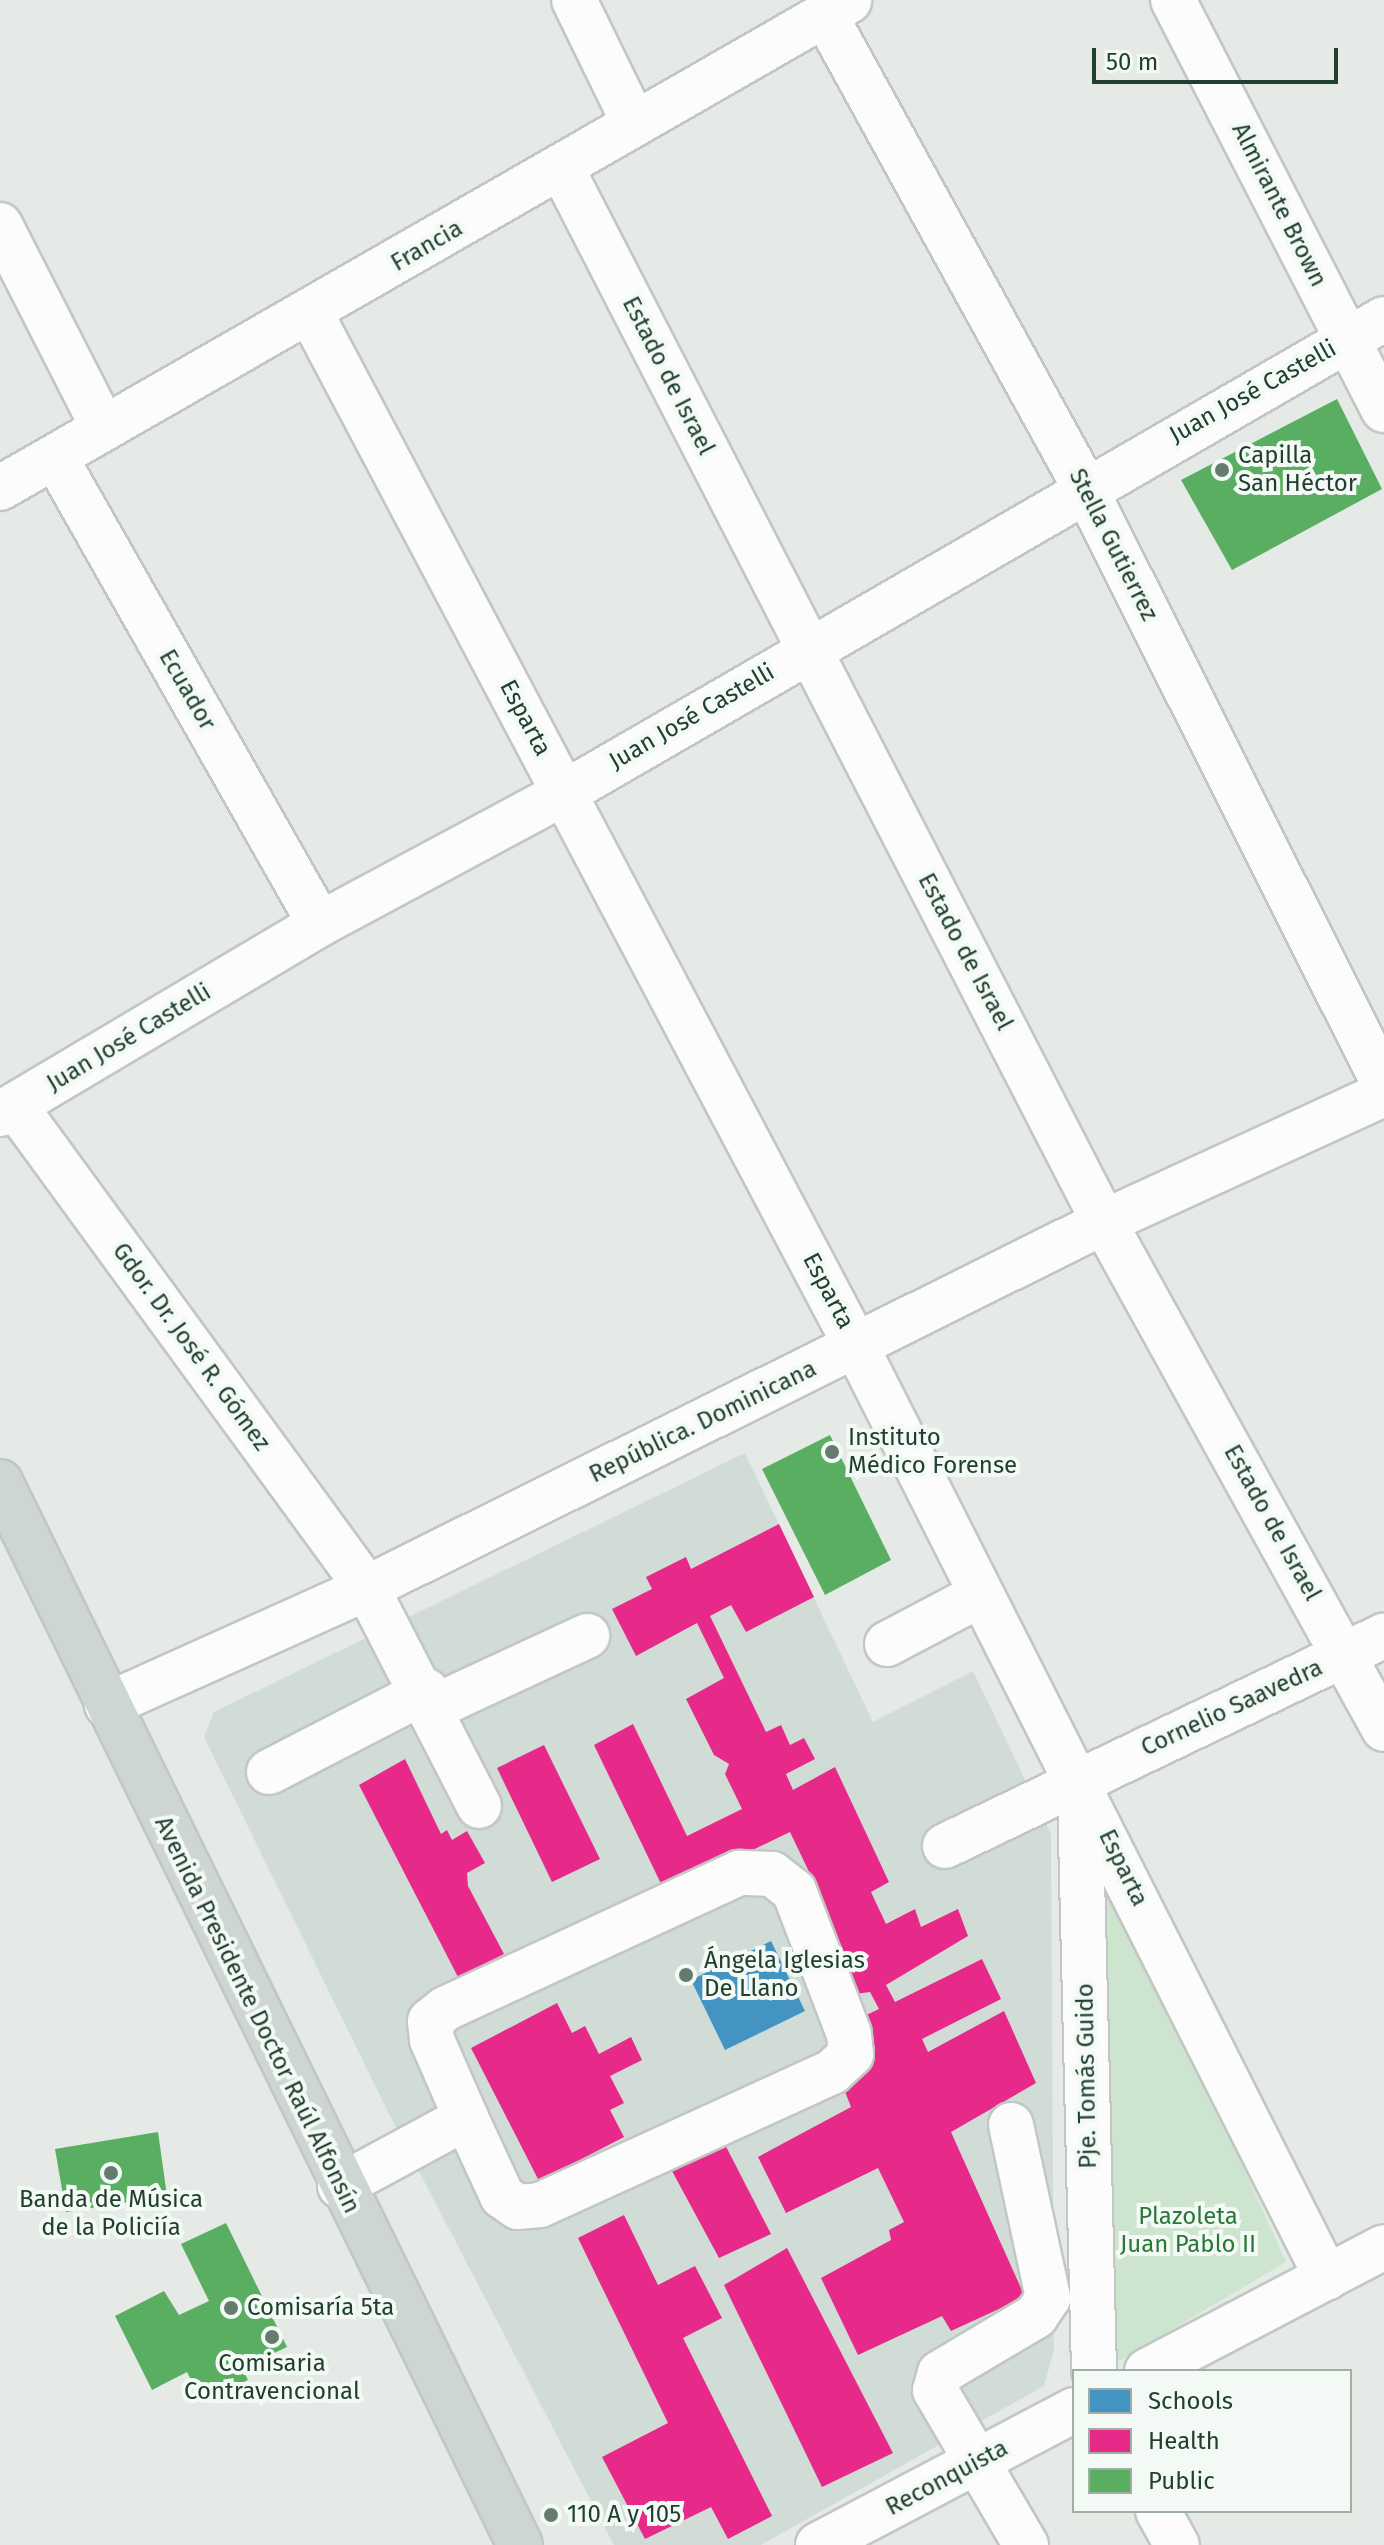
<!DOCTYPE html>
<html>
<head>
<meta charset="utf-8">
<style>
  body { margin:0 }
  #map { position:relative; width:1384px; height:2545px; overflow:hidden; background:#e5eae7; font-family:"Fira Sans",sans-serif }
  div>[style] { position:absolute }
  .built>* { inset:0; background:#d2dcd6 }
  .green>* { inset:0; background:#cde4cf }
  .schools>* { inset:0; background:#4393c3 }
  .health>* { inset:0; background:#e7298a }
  .public>* { inset:0; background:#5aae61 }
  .roads { filter:drop-shadow(2px 0 #c2c7c4) drop-shadow(-2px 0 #c2c7c4) drop-shadow(0 2px #c2c7c4) drop-shadow(0 -2px #c2c7c4) }
  .minor>* { height:44px; margin:-22px; padding:0 22px; transform-origin:22px; border-radius:22px; background:#fbfcfb }
  .major>* { height:44px; margin:-22px; padding:0 22px; transform-origin:22px; border-radius:22px; background:#cdd6d2 }
  .dots>* { width:22px; height:22px; translate:-50% -50%; box-sizing:border-box; border:4px solid #f3f9f5; border-radius:50% }
  span { translate:-50% -50%; white-space:nowrap; text-align:center; line-height:1.15; -webkit-text-stroke:8px #f3f9f5; paint-order:stroke }
  .street-label { font-size:24px; color:#213f30 }
  .poi-label { font-size:24px; color:#213f30 }
  .left { translate:0 -50%; text-align:left }
  .park-label { font-size:24px; color:#2a7737 }
  .legend { position:absolute; left:1072px; top:2369px; width:280px; height:144px; box-sizing:border-box; background:#f3f9f5; border:2px solid #9fafa6; margin:0; padding:10px 14px; list-style:none; font-size:24px; color:#213f30 }
  .legend li { display:flex; align-items:center; gap:16px; height:40px }
  .legend b { width:40px; border:2px solid #9fafa6 }
  .scale { position:absolute; left:1092px; top:48px; width:246px; height:36px; box-sizing:border-box; border:4px solid #213f30; border-top:0; padding-left:10px; font-size:24px; line-height:28px; white-space:nowrap; color:#213f30; -webkit-text-stroke:6px #f3f9f5; paint-order:stroke }
</style>
</head>
<body>
<div id="map">
  <div class="built">
    <div style="clip-path:polygon(745px 1453px,873px 1722px,973px 1671px,1051px 1834px,1054px 2350px,1044px 2386px,761px 2545px,614px 2545px,390px 2116px,204px 1737px,214px 1712px)"></div>
  </div>
  <div class="green">
    <div style="clip-path:polygon(1104px 1858px,1286px 2262px,1114px 2364px)"></div>
  </div>
  <div class="schools">
    <div style="clip-path:polygon(771px 1941px,805px 2011px,725px 2050px,691px 1980px)"></div>
  </div>
  <div class="health">
    <div style="clip-path:polygon(779px 1524px,814px 1597px,746px 1632px,731px 1605px,710px 1616px,766px 1732px,781px 1725px,790px 1745px,804px 1738px,815px 1759px,786px 1774px,793px 1790px,835px 1767px,889px 1882px,871px 1892px,886px 1924px,915px 1909px,921px 1927px,958px 1909px,968px 1936px,886px 1985px,895px 2002px,982px 1959px,1001px 1999px,922px 2039px,928px 2052px,1004px 2011px,1036px 2083px,951px 2132px,1025px 2297px,951px 2331px,942px 2316px,858px 2355px,821px 2278px,891px 2240px,889px 2230px,904px 2222px,878px 2168px,786px 2213px,758px 2157px,851px 2107px,842px 2084px,875px 2050px,860px 2018px,879px 2009px,870px 1992px,848px 1995px,808px 1908px,823px 1901px,790px 1832px,665px 1892px,594px 1745px,633px 1724px,687px 1836px,742px 1809px,725px 1774px,729px 1764px,714px 1755px,686px 1699px,724px 1678px,697px 1623px,636px 1656px,612px 1609px,652px 1589px,646px 1577px,686px 1557px,691px 1569px)"></div>
    <div style="clip-path:polygon(544px 1745px,600px 1859px,552px 1882px,497px 1768px)"></div>
    <div style="clip-path:polygon(405px 1759px,441px 1834px,447px 1830px,452px 1840px,467px 1831px,485px 1863px,467px 1873px,468px 1886px,504px 1954px,458px 1977px,359px 1785px)"></div>
    <div style="clip-path:polygon(557px 2003px,572px 2033px,585px 2026px,599px 2054px,631px 2037px,642px 2060px,610px 2076px,624px 2103px,610px 2110px,624px 2137px,539px 2181px,471px 2048px)"></div>
    <div style="clip-path:polygon(717px 2129px,771px 2234px,719px 2258px,665px 2158px)"></div>
    <div style="clip-path:polygon(624px 2215px,658px 2285px,695px 2266px,722px 2318px,683px 2338px,772px 2516px,728px 2539px,711px 2507px,645px 2539px,602px 2457px,668px 2423px,578px 2238px)"></div>
    <div style="clip-path:polygon(787px 2248px,893px 2453px,822px 2487px,724px 2285px)"></div>
  </div>
  <div class="public">
    <div style="clip-path:polygon(1337px 399px,1382px 489px,1232px 570px,1181px 480px)"></div>
    <div style="clip-path:polygon(830px 1435px,891px 1560px,825px 1595px,762px 1469px)"></div>
    <div style="clip-path:polygon(158px 2132px,167px 2196px,66px 2212px,55px 2149px)"></div>
    <div style="clip-path:polygon(226px 2223px,287px 2347px,242px 2368px,248px 2380px,202px 2402px,187px 2372px,152px 2390px,115px 2316px,164px 2291px,179px 2315px,209px 2301px,181px 2244px)"></div>
  </div>
  <div class="roads">
    <div class="minor">
      <div style="left:574px;top:0;width:137px;rotate:64deg"></div>
      <div style="left:1173px;top:0;width:461px;rotate:62.8deg"></div>
      <div style="left:825px;top:15px;width:538px;rotate:61.19deg"></div>
      <div style="left:1084px;top:486px;width:669px;rotate:63.36deg"></div>
      <div style="left:561px;top:167px;width:1187px;rotate:62.77deg"></div>
      <div style="left:1104px;top:1222px;width:579px;rotate:61.09deg"></div>
      <div style="left:0;top:225px;width:227px;rotate:63deg"></div>
      <div style="left:311px;top:314px;width:1167px;rotate:62.16deg"></div>
      <div style="left:856px;top:1346px;width:1044px;rotate:63.19deg"></div>
      <div style="left:55px;top:457px;width:537px;rotate:60.43deg"></div>
      <div style="left:0;top:488px;width:979px;rotate:-29.84deg"></div>
      <div style="left:15px;top:1106px;width:597px;rotate:53.86deg"></div>
      <div style="left:367px;top:1588px;width:245px;rotate:62.8deg"></div>
      <div style="left:0;top:1114px;width:372px;rotate:-30.7deg"></div>
      <div style="left:320px;top:924px;width:277px;rotate:-28.2deg"></div>
      <div style="left:564px;top:793px;width:947px;rotate:-30.03deg"></div>
      <div style="left:887px;top:1644px;width:105px;rotate:-27.8deg"></div>
      <div style="left:107px;top:1705px;width:285px;rotate:-24.2deg"></div>
      <div style="left:367px;top:1588px;width:823px;rotate:-26.41deg"></div>
      <div style="left:1104px;top:1222px;width:308px;rotate:-24.6deg"></div>
      <div style="left:434px;top:1707px;width:169px;rotate:-24.9deg"></div>
      <div style="left:269px;top:1772px;width:177px;rotate:-27.3deg"></div>
      <div style="left:1080px;top:1794px;width:577px;rotate:88.61deg"></div>
      <div style="left:945px;top:1846px;width:487px;rotate:-25.6deg"></div>
      <div style="left:1011px;top:2125px;width:177px;rotate:77.9deg"></div>
      <div style="left:1048px;top:2298px;width:22px;rotate:124deg"></div>
      <div style="left:1036px;top:2316px;width:112px;rotate:149.3deg"></div>
      <div style="left:940px;top:2373px;width:18px;rotate:106deg"></div>
      <div style="left:935px;top:2390px;width:180px;rotate:59.6deg"></div>
      <div style="left:340px;top:2186px;width:143px;rotate:-28.4deg"></div>
      <div style="left:466px;top:2118px;width:86px;rotate:65.2deg"></div>
      <div style="left:502px;top:2196px;width:19px;rotate:35deg"></div>
      <div style="left:518px;top:2207px;width:22px;rotate:-5deg"></div>
      <div style="left:540px;top:2205px;width:321px;rotate:-24.5deg"></div>
      <div style="left:832px;top:2072px;width:26px;rotate:-43deg"></div>
      <div style="left:851px;top:2054px;width:20px;rotate:-96deg"></div>
      <div style="left:849px;top:2034px;width:153px;rotate:-111deg"></div>
      <div style="left:794px;top:1891px;width:28px;rotate:-142deg"></div>
      <div style="left:772px;top:1874px;width:33px;rotate:-178deg"></div>
      <div style="left:739px;top:1873px;width:324px;rotate:155.2deg"></div>
      <div style="left:445px;top:2009px;width:19px;rotate:141deg"></div>
      <div style="left:430px;top:2021px;width:19px;rotate:84deg"></div>
      <div style="left:432px;top:2040px;width:85px;rotate:66.4deg"></div>
      <div style="left:1147px;top:2371px;width:267px;rotate:-27.6deg"></div>
      <div style="left:1158px;top:2511px;width:39px;rotate:61deg"></div>
      <div style="left:818px;top:2545px;width:289px;rotate:-27.8deg"></div>
    </div>
    <div class="major">
      <div style="left:0;top:1482px;width:1183px;rotate:63.93deg"></div>
    </div>
  </div>
  <div class="dots">
    <div style="left:1222px;top:470px;background:#667b70"></div>
    <div style="left:832px;top:1452px;background:#667b70"></div>
    <div style="left:686px;top:1975px;background:#667b70"></div>
    <div style="left:111px;top:2173px;background:#667b70"></div>
    <div style="left:231px;top:2308px;background:#667b70"></div>
    <div style="left:272px;top:2337px;background:#667b70"></div>
    <div style="left:551px;top:2515px;background:#667b70"></div>
  </div>
  <div class="street-label">
    <span style="left:1279px;top:205px;rotate:63deg">Almirante Brown</span>
    <span style="left:427px;top:246px;rotate:-30deg">Francia</span>
    <span style="left:668px;top:376px;rotate:63deg">Estado de Israel</span>
    <span style="left:1253px;top:392px;rotate:-29deg">Juan José Castelli</span>
    <span style="left:1113px;top:545px;rotate:63deg">Stella Gutierrez</span>
    <span style="left:187px;top:690px;rotate:60deg">Ecuador</span>
    <span style="left:692px;top:717px;rotate:-30deg">Juan José Castelli</span>
    <span style="left:525px;top:718px;rotate:62deg">Esparta</span>
    <span style="left:965px;top:952px;rotate:62deg">Estado de Israel</span>
    <span style="left:129px;top:1038px;rotate:-31deg">Juan José Castelli</span>
    <span style="left:828px;top:1291px;rotate:62deg">Esparta</span>
    <span style="left:191px;top:1347px;rotate:54deg">Gdor. Dr. José R. Gómez</span>
    <span style="left:703px;top:1422px;rotate:-26deg">República. Dominicana</span>
    <span style="left:1272px;top:1523px;rotate:61deg">Estado de Israel</span>
    <span style="left:1232px;top:1708px;rotate:-25deg">Cornelio Saavedra</span>
    <span style="left:1123px;top:1868px;rotate:64deg">Esparta</span>
    <span style="left:257px;top:2015px;rotate:64deg">Avenida Presidente Doctor Raúl Alfonsín</span>
    <span style="left:1087px;top:2076px;rotate:-91deg">Pje. Tomás Guido</span>
    <span style="left:947px;top:2478px;rotate:-28deg">Reconquista</span>
  </div>
  <div class="poi-label">
    <span class="left" style="left:1238px;top:470px">Capilla<br>San Héctor</span>
    <span class="left" style="left:848px;top:1452px">Instituto<br>Médico Forense</span>
    <span class="left" style="left:704px;top:1975px">Ángela Iglesias<br>De Llano</span>
    <span style="left:111px;top:2214px">Banda de Música<br>de la Policiía</span>
    <span class="left" style="left:247px;top:2308px">Comisaría 5ta</span>
    <span style="left:272px;top:2378px">Comisaria<br>Contravencional</span>
    <span class="left" style="left:567px;top:2515px">110 A y 105</span>
  </div>
  <div class="park-label">
    <span style="left:1188px;top:2231px">Plazoleta<br>Juan Pablo II</span>
  </div>
  <ul class="legend">
  <li><b style="height:22px;background:#4393c3"></b>Schools</li>
  <li><b style="height:22px;background:#e7298a"></b>Health</li>
  <li><b style="height:22px;background:#5aae61"></b>Public</li>
  </ul>
  <div class="scale">50 m</div>
</div>
</body>
</html>
